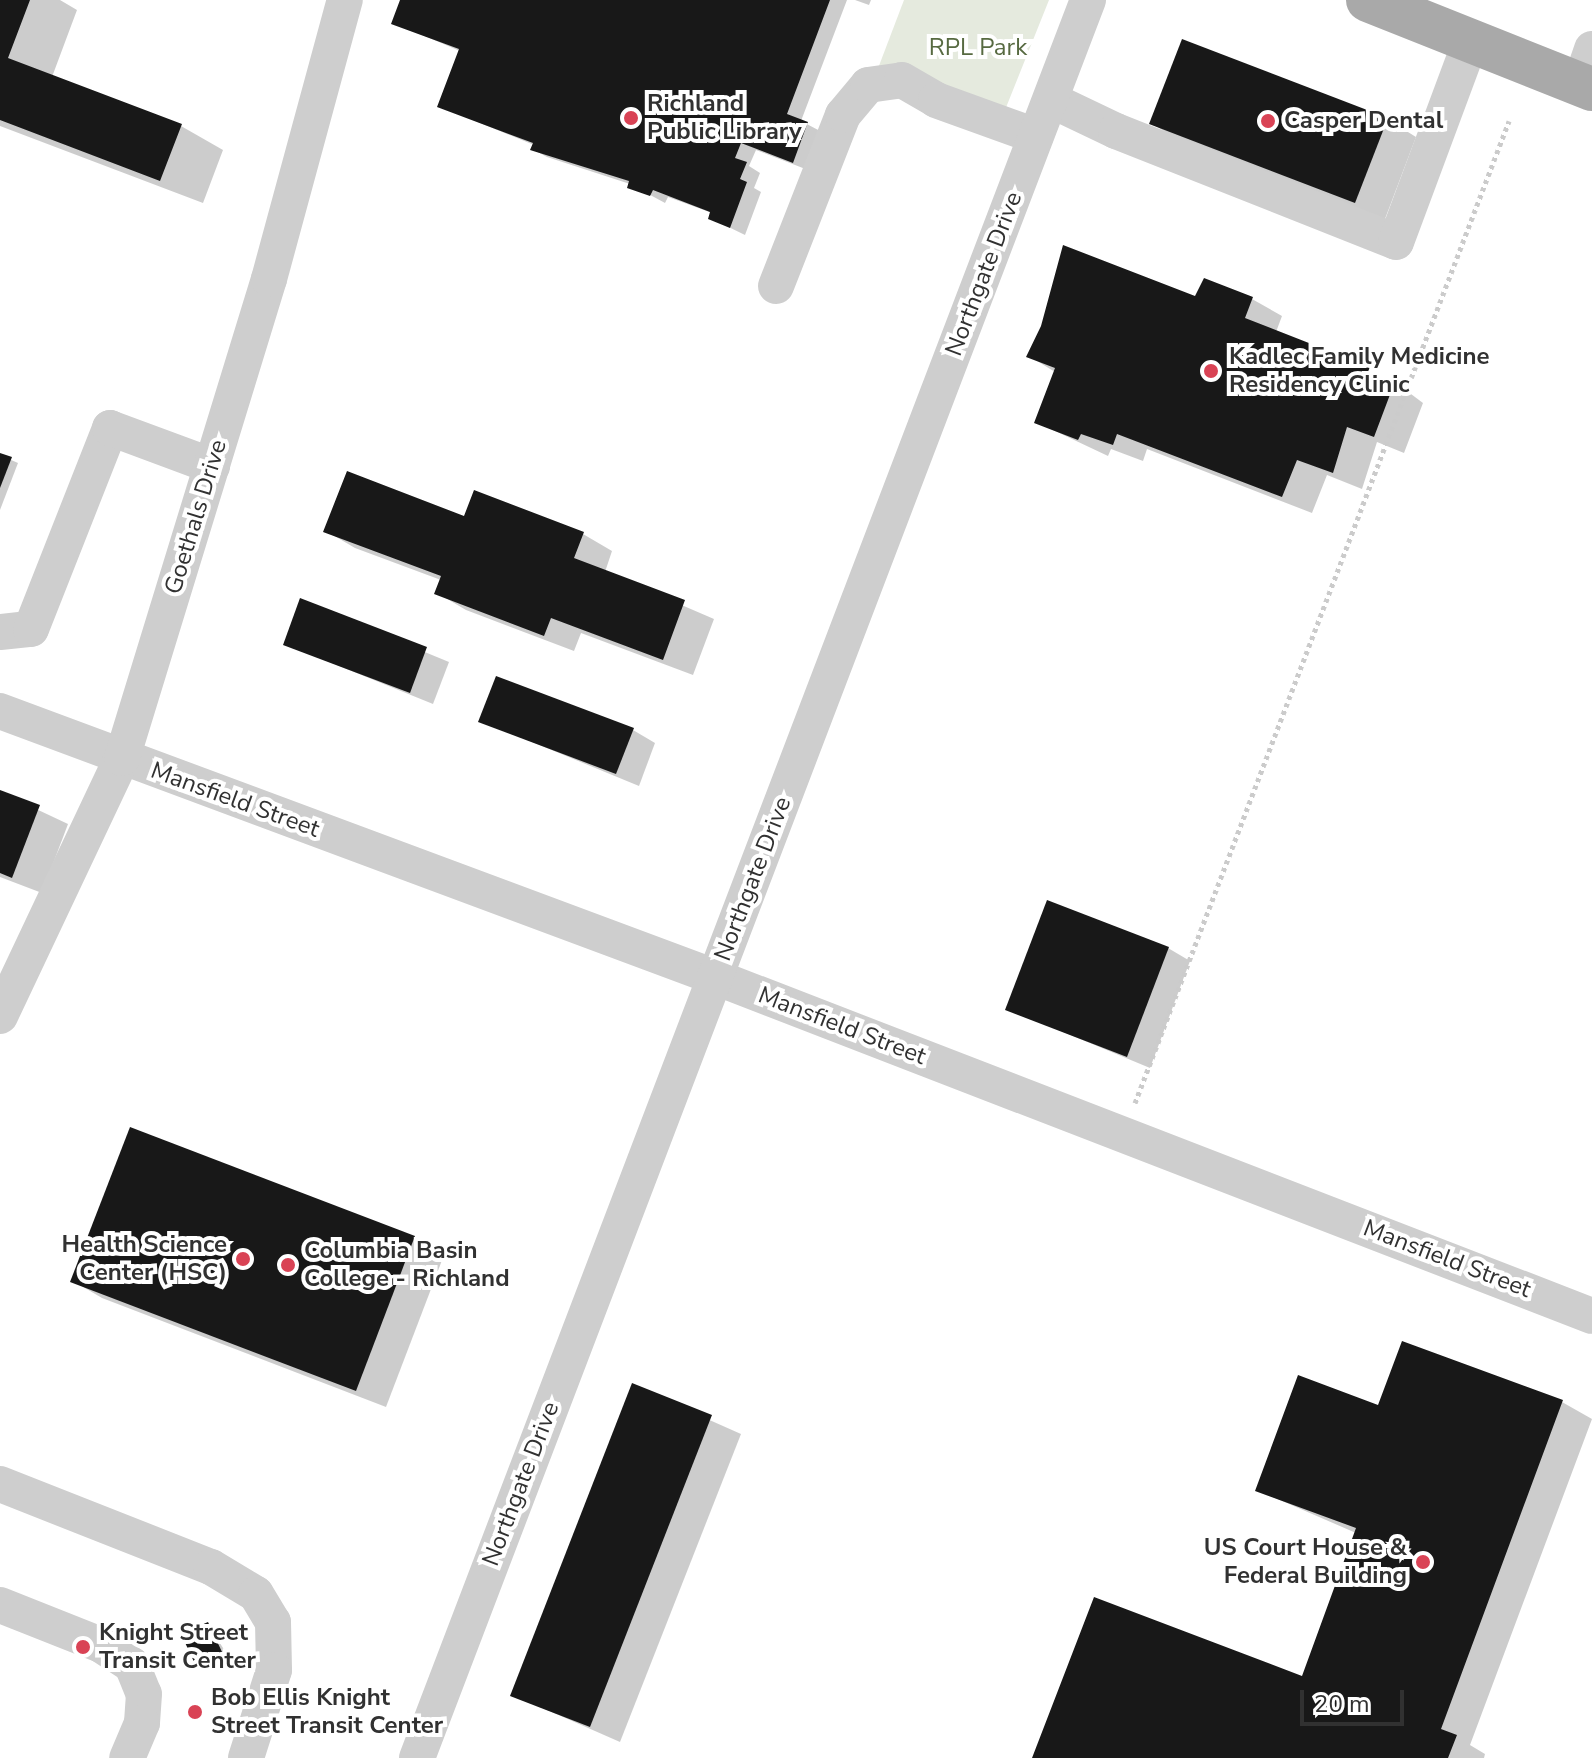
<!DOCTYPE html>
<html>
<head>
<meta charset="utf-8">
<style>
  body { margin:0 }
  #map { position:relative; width:1592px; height:1758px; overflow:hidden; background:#fff; font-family:"Nunito Sans",sans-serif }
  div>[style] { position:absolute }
  .green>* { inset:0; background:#e5eade }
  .shadow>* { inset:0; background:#0003 }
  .building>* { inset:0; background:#181818 }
  .path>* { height:5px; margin-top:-2.5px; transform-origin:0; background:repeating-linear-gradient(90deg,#cbcbcb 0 4px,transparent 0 8px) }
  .minor>* { height:36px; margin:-18px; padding:0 18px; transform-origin:18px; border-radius:18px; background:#cecece }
  .major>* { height:44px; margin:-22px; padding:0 22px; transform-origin:22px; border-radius:22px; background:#a9a9a9 }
  .dots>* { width:22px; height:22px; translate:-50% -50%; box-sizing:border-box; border:4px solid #fff; border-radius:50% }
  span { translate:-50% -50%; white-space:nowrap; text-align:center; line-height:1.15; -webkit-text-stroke:8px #fff; paint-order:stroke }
  .park-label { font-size:24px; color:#576a41 }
  .poi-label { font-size:24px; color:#313131; font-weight:700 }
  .left { translate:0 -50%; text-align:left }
  .right { translate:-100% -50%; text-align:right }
  .street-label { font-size:24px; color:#313131 }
  .scale { position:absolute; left:1300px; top:1690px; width:104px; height:36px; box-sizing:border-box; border:4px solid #313131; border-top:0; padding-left:10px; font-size:24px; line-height:28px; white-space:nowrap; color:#313131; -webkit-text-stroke:6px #fff; paint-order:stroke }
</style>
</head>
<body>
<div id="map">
  <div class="green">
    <div style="clip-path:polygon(904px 0,1049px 0,1005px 110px,877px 71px)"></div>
  </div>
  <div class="shadow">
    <div style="clip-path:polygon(0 0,60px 0,77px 10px,52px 77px,181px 126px,223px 150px,203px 203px,0 126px)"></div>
    <div style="clip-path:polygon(402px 0,847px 0,801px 121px,822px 132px,808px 170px,756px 150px,749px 166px,760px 173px,754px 188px,761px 192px,745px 235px,710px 218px,712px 213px,668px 197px,665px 203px,630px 184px,547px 157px,532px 149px,534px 145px,439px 106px,460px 51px,394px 23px)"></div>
    <div style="clip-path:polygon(855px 0,871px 0,869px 5px)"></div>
    <div style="clip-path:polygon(1387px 119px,1416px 137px,1385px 219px,1181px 141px,1152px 124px)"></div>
    <div style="clip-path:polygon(1196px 299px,1252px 299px,1282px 316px,1276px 332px,1399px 385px,1423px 403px,1404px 453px,1377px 442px,1362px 489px,1327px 475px,1312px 513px,1147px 449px,1143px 461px,1111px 449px,1108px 456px,1036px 422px,1055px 372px,1029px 356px)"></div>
    <div style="clip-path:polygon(0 455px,18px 463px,0 510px)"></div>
    <div style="clip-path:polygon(465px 519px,583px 534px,612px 551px,605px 572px,714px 619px,693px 675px,581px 633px,574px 651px,466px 610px,437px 593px,441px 580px,355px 548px,326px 531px)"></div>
    <div style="clip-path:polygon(301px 601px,449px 662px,433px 704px,285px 644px)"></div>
    <div style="clip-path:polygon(481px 721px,633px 730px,655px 743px,639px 786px)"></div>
    <div style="clip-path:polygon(0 792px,68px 824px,42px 893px,0 877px)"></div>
    <div style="clip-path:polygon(1168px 948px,1190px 961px,1150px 1068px,1008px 1009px)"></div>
    <div style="clip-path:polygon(414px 1238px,444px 1255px,386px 1407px,102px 1298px,73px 1281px)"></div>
    <div style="clip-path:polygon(633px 1386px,741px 1434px,620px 1742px,513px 1695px)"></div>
    <div style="clip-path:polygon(1562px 1402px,1592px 1419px,1470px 1745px,1485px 1754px,1484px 1758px,1034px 1758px,1303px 1678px,1356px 1533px,1257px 1490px,1379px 1408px)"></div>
    <div style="clip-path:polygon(208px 1624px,228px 1656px,204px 1666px,197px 1663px)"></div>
  </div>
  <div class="building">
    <div style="clip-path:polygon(0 0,30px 0,8px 58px,182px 124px,160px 181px,0 120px)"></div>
    <div style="clip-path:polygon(400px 0,830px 0,787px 114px,808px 122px,793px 163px,741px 143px,735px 158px,747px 162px,740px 179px,747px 182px,730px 228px,708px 219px,710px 212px,653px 190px,650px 196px,627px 188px,629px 181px,530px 150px,533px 143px,437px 107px,459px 49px,391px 24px)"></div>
    <div style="clip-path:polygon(1182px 39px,1388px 118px,1355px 203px,1149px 124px)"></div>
    <div style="clip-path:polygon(1063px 245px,1195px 296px,1204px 278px,1253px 297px,1245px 318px,1370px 367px,1368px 374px,1394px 384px,1374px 437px,1347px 427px,1333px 473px,1297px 460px,1282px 497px,1117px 434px,1113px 445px,1081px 434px,1078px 440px,1034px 423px,1055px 368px,1026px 357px,1041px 326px)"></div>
    <div style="clip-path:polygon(0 453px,12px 457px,0 488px)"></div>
    <div style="clip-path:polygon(347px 471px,464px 516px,474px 490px,584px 532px,574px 558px,685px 600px,663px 660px,551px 618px,544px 636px,434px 594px,441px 576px,323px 532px)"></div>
    <div style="clip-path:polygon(300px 598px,427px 647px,410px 693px,283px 645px)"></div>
    <div style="clip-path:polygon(496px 676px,634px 728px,616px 774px,478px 722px)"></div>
    <div style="clip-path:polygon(0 790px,40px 805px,12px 878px,0 873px)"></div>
    <div style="clip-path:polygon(1047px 900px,1169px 947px,1127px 1057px,1005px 1010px)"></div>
    <div style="clip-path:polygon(130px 1127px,415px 1236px,356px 1391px,70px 1282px)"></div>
    <div style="clip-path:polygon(1402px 1341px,1563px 1400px,1441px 1729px,1457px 1735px,1448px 1758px,1032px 1758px,1094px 1597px,1302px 1676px,1356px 1528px,1255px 1491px,1298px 1375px,1378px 1405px)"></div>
    <div style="clip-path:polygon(632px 1383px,712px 1415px,590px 1727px,510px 1696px)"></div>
    <div style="clip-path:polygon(208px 1622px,222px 1652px,195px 1664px,181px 1634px)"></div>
  </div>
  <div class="path">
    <div style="left:1135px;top:1103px;width:1051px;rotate:-69.15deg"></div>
  </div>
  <div class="minor">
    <div style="left:1580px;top:84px;width:37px;rotate:-71deg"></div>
    <div style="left:1051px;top:100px;width:72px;rotate:25.5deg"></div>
    <div style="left:1116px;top:131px;width:301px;rotate:21.6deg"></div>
    <div style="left:1396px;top:242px;width:215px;rotate:-69.6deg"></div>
    <div style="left:776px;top:286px;width:184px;rotate:-68.6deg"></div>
    <div style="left:843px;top:115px;width:39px;rotate:-50deg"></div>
    <div style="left:868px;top:85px;width:34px;rotate:-8deg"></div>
    <div style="left:902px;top:80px;width:39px;rotate:30deg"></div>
    <div style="left:936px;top:100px;width:106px;rotate:19.8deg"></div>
    <div style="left:0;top:632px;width:31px;rotate:-6deg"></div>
    <div style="left:31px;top:629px;width:216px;rotate:-68.5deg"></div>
    <div style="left:110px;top:428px;width:109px;rotate:20.4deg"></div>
    <div style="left:0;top:711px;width:763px;rotate:20.41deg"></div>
    <div style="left:715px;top:977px;width:940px;rotate:21.13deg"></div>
    <div style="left:0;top:1016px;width:285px;rotate:-64.7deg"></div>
    <div style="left:122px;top:758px;width:501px;rotate:-72.94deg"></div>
    <div style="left:269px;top:279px;width:289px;rotate:-74.8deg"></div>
    <div style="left:0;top:1484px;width:227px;rotate:21.5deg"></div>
    <div style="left:211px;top:1567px;width:52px;rotate:31deg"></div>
    <div style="left:256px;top:1594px;width:33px;rotate:59deg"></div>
    <div style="left:273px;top:1622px;width:48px;rotate:88.8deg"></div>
    <div style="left:274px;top:1670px;width:92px;rotate:107.7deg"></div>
    <div style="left:0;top:1605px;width:109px;rotate:21.6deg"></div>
    <div style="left:101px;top:1645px;width:37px;rotate:33deg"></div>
    <div style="left:132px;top:1665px;width:31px;rotate:68deg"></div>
    <div style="left:144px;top:1694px;width:29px;rotate:94deg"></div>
    <div style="left:142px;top:1723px;width:38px;rotate:113deg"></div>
    <div style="left:417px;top:1758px;width:1882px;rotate:-69.11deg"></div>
  </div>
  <div class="major">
    <div style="left:1368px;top:0;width:241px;rotate:21.7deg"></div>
  </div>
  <div class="dots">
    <div style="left:631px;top:118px;background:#d94355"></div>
    <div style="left:1268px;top:121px;background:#d94355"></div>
    <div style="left:1211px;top:371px;background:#d94355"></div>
    <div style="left:243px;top:1259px;background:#d94355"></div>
    <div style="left:288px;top:1265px;background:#d94355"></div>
    <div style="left:1423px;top:1562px;background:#d94355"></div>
    <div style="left:83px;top:1647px;background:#d94355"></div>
    <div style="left:195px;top:1712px;background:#d94355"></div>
  </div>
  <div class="park-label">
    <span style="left:978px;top:48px">RPL Park</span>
  </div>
  <div class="poi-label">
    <span class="left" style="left:647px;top:118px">Richland<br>Public Library</span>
    <span class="left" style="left:1284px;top:121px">Casper Dental</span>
    <span class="left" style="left:1229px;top:371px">Kadlec Family Medicine<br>Residency Clinic</span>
    <span class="right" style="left:227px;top:1259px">Health Science<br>Center (HSC)</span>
    <span class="left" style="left:304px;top:1265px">Columbia Basin<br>College - Richland</span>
    <span class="right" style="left:1407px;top:1562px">US Court House &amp;<br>Federal Building</span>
    <span class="left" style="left:99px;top:1647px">Knight Street<br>Transit Center</span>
    <span class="left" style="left:211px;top:1712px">Bob Ellis Knight<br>Street Transit Center</span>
  </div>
  <div class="street-label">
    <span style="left:984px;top:274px;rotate:-69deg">Northgate Drive</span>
    <span style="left:196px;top:517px;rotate:-73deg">Goethals Drive</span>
    <span style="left:235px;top:800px;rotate:20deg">Mansfield Street</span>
    <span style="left:753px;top:879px;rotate:-69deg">Northgate Drive</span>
    <span style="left:842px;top:1026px;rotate:21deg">Mansfield Street</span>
    <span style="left:1447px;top:1259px;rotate:21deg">Mansfield Street</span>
    <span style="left:521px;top:1484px;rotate:-69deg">Northgate Drive</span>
  </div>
  <div class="scale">20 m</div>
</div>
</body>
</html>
